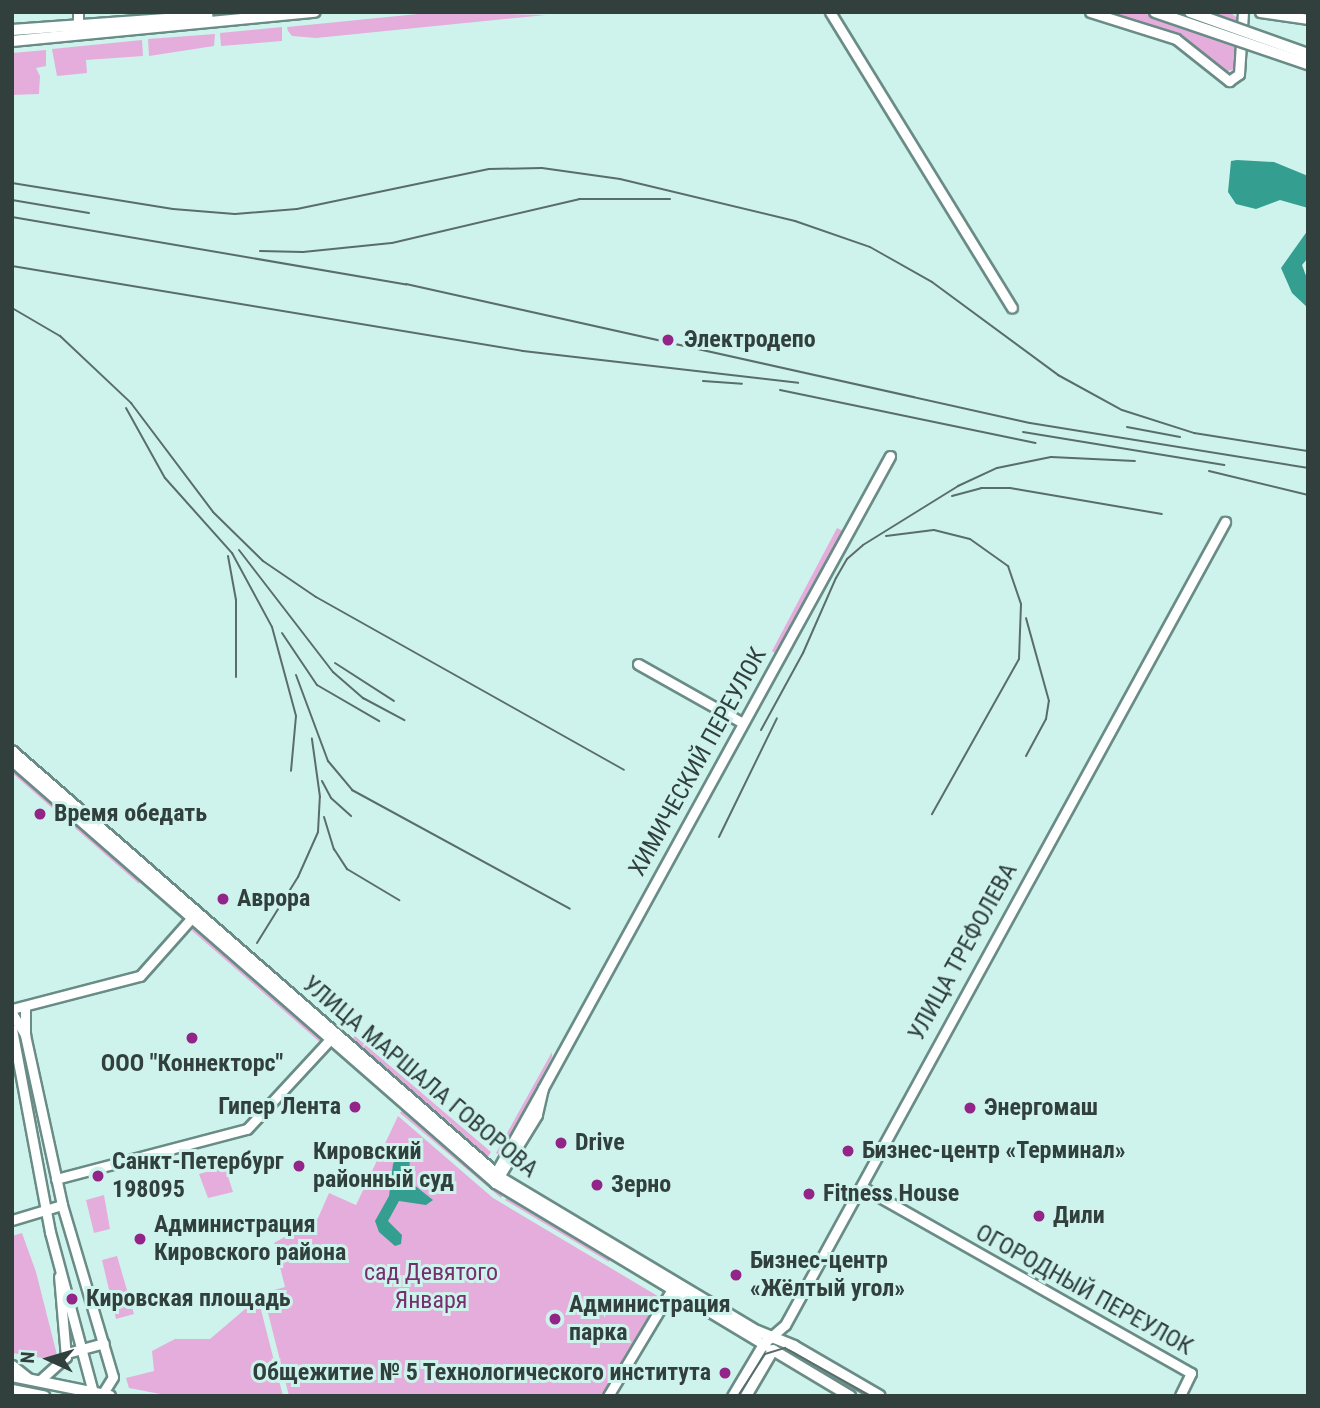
<!DOCTYPE html>
<meta charset="utf-8">
<style>
body{margin:0}
#map{position:relative;width:1320px;height:1408px;overflow:hidden;background:#cef3ec;font-family:"Roboto Condensed",sans-serif}
div>[style]{position:absolute}
.green>*{inset:0;background:#e5addb}
.water>*{inset:0;background:#349e90}
.roads{filter:drop-shadow(2px 0 #6a8c86) drop-shadow(-2px 0 #6a8c86) drop-shadow(0 2px #6a8c86) drop-shadow(0 -2px #6a8c86)}
.minor>*{height:9px;margin:-4.5px;padding:0 4.5px;transform-origin:4.5px;border-radius:4.5px;background:#fff}
.major>*{height:10px;margin:-5px;padding:0 5px;transform-origin:5px;border-radius:5px;background:#fff}
.tram>*{height:2px;margin:-1px;padding:0 1px;transform-origin:1px;border-radius:1px;background:#596d69}
.rail>*{height:2px;margin:-1px;padding:0 1px;transform-origin:1px;border-radius:1px;background:#596d69}
.bridges{filter:drop-shadow(2px 0 #6a8c86) drop-shadow(-2px 0 #6a8c86) drop-shadow(0 2px #6a8c86) drop-shadow(0 -2px #6a8c86)}
.major-bridge>*{height:10px;margin:-5px;padding:0 5px;transform-origin:5px;border-radius:5px;background:#fff}
.dots>*{width:19px;height:19px;translate:-50% -50%;box-sizing:border-box;border:4px solid #cef3ec;border-radius:50%}
span{translate:-50% -50%;white-space:nowrap;text-align:center;line-height:1.15;-webkit-text-stroke:6px #cef3ec;paint-order:stroke}
.poi-label{font-size:24px;color:#313f3d;font-weight:700}
.left{translate:0 -50%;text-align:left}
.right{translate:-100% -50%;text-align:right}
.street-label{font-size:24px;color:#313f3d}
.park-label{font-size:24px;color:#762e6d}
.frame{position:absolute;inset:0;border:14px solid #313f3d;pointer-events:none}
.north{position:absolute;left:14px;top:1324px;width:70px;height:70px;-webkit-text-stroke:5px #cef3ec;paint-order:stroke;rotate:274deg;font-size:19px;font-weight:700;line-height:28px;text-align:center;color:#313f3d}
.north::after{content:'';display:block;margin:auto;width:24px;height:32px;background:#313f3d;clip-path:polygon(50% 0,100% 100%,50% 72%,0 100%)}
</style>
<div id="map">
<div class="green">
<div style="clip-path:polygon(438px 12px,546px 15px,316px 38px,292px 36px,288px 31px,287px 27px)"></div>
<div style="clip-path:polygon(1110px 12px,1232px 14px,1239px 19px,1235px 69px,1225px 72px,1170px 31px)"></div>
<div style="clip-path:polygon(282px 27px,282px 41px,221px 46px,220px 33px)"></div>
<div style="clip-path:polygon(215px 34px,214px 46px,149px 56px,148px 39px)"></div>
<div style="clip-path:polygon(142px 40px,143px 56px,86px 60px,87px 73px,57px 76px,52px 49px)"></div>
<div style="clip-path:polygon(46px 50px,46px 66px,36px 68px,40px 76px,39px 94px,12px 95px,12px 53px)"></div>
<div style="clip-path:polygon(837px 528px,843px 531px,775px 653px,772px 651px)"></div>
<div style="clip-path:polygon(12px 765px,141px 878px,139px 884px,12px 773px)"></div>
<div style="clip-path:polygon(195px 926px,323px 1038px,322px 1044px,190px 929px)"></div>
<div style="clip-path:polygon(355px 1036px,491px 1152px,486px 1160px,453px 1133px,455px 1127px,430px 1106px,424px 1107px,350px 1042px)"></div>
<div style="clip-path:polygon(552px 1052px,552px 1057px,501px 1156px,496px 1153px)"></div>
<div style="clip-path:polygon(404px 1108px,504px 1193px,501px 1198px,400px 1113px)"></div>
<div style="clip-path:polygon(398px 1116px,493px 1198px,661px 1298px,602px 1396px,289px 1396px,263px 1293px,285px 1287px,274px 1243px,318px 1218px,329px 1193px,356px 1205px)"></div>
<div style="clip-path:polygon(225px 1167px,233px 1192px,208px 1198px,199px 1174px)"></div>
<div style="clip-path:polygon(104px 1195px,110px 1229px,94px 1233px,86px 1200px)"></div>
<div style="clip-path:polygon(508px 1196px,610px 1256px,609px 1262px,505px 1200px)"></div>
<div style="clip-path:polygon(22px 1233px,36px 1272px,57px 1355px,54px 1360px,12px 1353px,12px 1236px)"></div>
<div style="clip-path:polygon(117px 1256px,134px 1314px,116px 1319px,102px 1260px)"></div>
<div style="clip-path:polygon(258px 1298px,283px 1396px,171px 1396px,129px 1388px,126px 1378px,154px 1371px,152px 1351px,175px 1339px,210px 1339px)"></div>
</div>
<div class="water">
<div style="clip-path:polygon(1237px 160px,1274px 162px,1308px 176px,1308px 208px,1280px 200px,1256px 209px,1236px 204px,1228px 192px,1231px 161px)"></div>
<div style="clip-path:polygon(1308px 230px,1308px 258px,1302px 265px,1308px 281px,1308px 308px,1292px 293px,1281px 268px)"></div>
<div style="clip-path:polygon(410px 1152px,409px 1181px,433px 1200px,426px 1205px,399px 1201px,388px 1221px,402px 1235px,401px 1244px,395px 1246px,379px 1232px,375px 1221px,389px 1196px,393px 1164px,400px 1153px)"></div>
</div>
<div class="roads">
<div class="minor">
<div style="left:830px;top:12px;width:347px;rotate:58.4deg"></div>
<div style="left:1090px;top:12px;width:90px;rotate:17.4deg"></div>
<div style="left:1176px;top:39px;width:68px;rotate:38.4deg"></div>
<div style="left:1229px;top:81px;width:12px;rotate:-35deg"></div>
<div style="left:1239px;top:74px;width:62px;rotate:-86.3deg"></div>
<div style="left:1260px;top:12px;width:49px;rotate:8.3deg"></div>
<div style="left:78px;top:29px;width:17px;rotate:-90deg"></div>
<div style="left:638px;top:664px;width:118px;rotate:29.4deg"></div>
<div style="left:12px;top:761px;width:641px;rotate:41.14deg"></div>
<div style="left:495px;top:1183px;width:316px;rotate:31deg"></div>
<div style="left:12px;top:1009px;width:132px;rotate:-14.5deg"></div>
<div style="left:140px;top:976px;width:83px;rotate:-48.4deg"></div>
<div style="left:12px;top:1013px;width:26px;rotate:59deg"></div>
<div style="left:25px;top:1035px;width:174px;rotate:77.7deg"></div>
<div style="left:62px;top:1205px;width:179px;rotate:73.5deg"></div>
<div style="left:113px;top:1377px;width:22px;rotate:122deg"></div>
<div style="left:12px;top:1029px;width:207px;rotate:79.4deg"></div>
<div style="left:50px;top:1232px;width:170px;rotate:75deg"></div>
<div style="left:25px;top:1033px;width:27px;rotate:-90deg"></div>
<div style="left:543px;top:1088px;width:721px;rotate:-61.23deg"></div>
<div style="left:543px;top:1088px;width:28px;rotate:103deg"></div>
<div style="left:537px;top:1115px;width:80px;rotate:121.7deg"></div>
<div style="left:495px;top:1183px;width:9px;rotate:-90deg"></div>
<div style="left:495px;top:1174px;width:98px;rotate:-60.8deg"></div>
<div style="left:56px;top:1179px;width:197px;rotate:-14.7deg"></div>
<div style="left:247px;top:1129px;width:128px;rotate:-47.2deg"></div>
<div style="left:862px;top:1187px;width:378px;rotate:29.5deg"></div>
<div style="left:1191px;top:1373px;width:25px;rotate:116deg"></div>
<div style="left:12px;top:1220px;width:52px;rotate:-16.7deg"></div>
<div style="left:67px;top:1353px;width:38px;rotate:-15deg"></div>
<div style="left:12px;top:1365px;width:22px;rotate:39deg"></div>
<div style="left:39px;top:1381px;width:36px;rotate:-42deg"></div>
<div style="left:66px;top:1357px;width:81px;rotate:-94.9deg"></div>
<div style="left:608px;top:1396px;width:131px;rotate:-59.1deg"></div>
<div style="left:732px;top:1396px;width:61px;rotate:-59.2deg"></div>
<div style="left:763px;top:1344px;width:29px;rotate:-41deg"></div>
<div style="left:785px;top:1325px;width:916px;rotate:-61.28deg"></div>
</div>
<div class="major">
<div style="left:12px;top:30px;width:196px;rotate:-4.1deg"></div>
<div style="left:12px;top:41px;width:304px;rotate:-5.5deg"></div>
<div style="left:12px;top:751px;width:649px;rotate:41.13deg"></div>
<div style="left:501px;top:1178px;width:298px;rotate:30.9deg"></div>
<div style="left:757px;top:1331px;width:40px;rotate:22deg"></div>
<div style="left:794px;top:1346px;width:99px;rotate:30.2deg"></div>
<div style="left:12px;top:1376px;width:100px;rotate:11.5deg"></div>
<div style="left:12px;top:1390px;width:33px;rotate:11deg"></div>
<div style="left:746px;top:1396px;width:53px;rotate:-59.6deg"></div>
<div style="left:773px;top:1350px;width:90px;rotate:30.9deg"></div>
</div>
</div>
<div class="tram">
<div style="left:738px;top:1396px;width:50px;rotate:-57.3deg"></div>
<div style="left:765px;top:1354px;width:21px;rotate:-17deg"></div>
<div style="left:785px;top:1348px;width:98px;rotate:29.2deg"></div>
</div>
<div class="rail">
<div style="left:12px;top:183px;width:163px;rotate:9.2deg"></div>
<div style="left:173px;top:209px;width:62px;rotate:4.6deg"></div>
<div style="left:235px;top:214px;width:62px;rotate:-4.6deg"></div>
<div style="left:297px;top:209px;width:196px;rotate:-11.8deg"></div>
<div style="left:489px;top:169px;width:53px;rotate:-1.1deg"></div>
<div style="left:542px;top:168px;width:79px;rotate:8deg"></div>
<div style="left:620px;top:179px;width:180px;rotate:13.5deg"></div>
<div style="left:795px;top:221px;width:79px;rotate:19.1deg"></div>
<div style="left:870px;top:247px;width:71px;rotate:29.4deg"></div>
<div style="left:932px;top:282px;width:157px;rotate:36.4deg"></div>
<div style="left:1058px;top:375px;width:73px;rotate:28.7deg"></div>
<div style="left:1122px;top:410px;width:76px;rotate:17.7deg"></div>
<div style="left:1194px;top:433px;width:115px;rotate:9deg"></div>
<div style="left:12px;top:200px;width:78px;rotate:9.6deg"></div>
<div style="left:12px;top:217px;width:400px;rotate:9.7deg"></div>
<div style="left:406px;top:284px;width:639px;rotate:12.56deg"></div>
<div style="left:1030px;top:423px;width:282px;rotate:9.2deg"></div>
<div style="left:260px;top:251px;width:43px;rotate:1.3deg"></div>
<div style="left:303px;top:252px;width:89px;rotate:-5.8deg"></div>
<div style="left:392px;top:243px;width:192px;rotate:-13.2deg"></div>
<div style="left:579px;top:199px;width:91px"></div>
<div style="left:12px;top:266px;width:518px;rotate:9.44deg"></div>
<div style="left:523px;top:351px;width:277px;rotate:6.6deg"></div>
<div style="left:12px;top:308px;width:56px;rotate:30.3deg"></div>
<div style="left:60px;top:336px;width:98px;rotate:43.3deg"></div>
<div style="left:131px;top:403px;width:136px;rotate:53deg"></div>
<div style="left:213px;top:512px;width:70px;rotate:44.4deg"></div>
<div style="left:263px;top:561px;width:64px;rotate:34.2deg"></div>
<div style="left:316px;top:597px;width:353px;rotate:29.3deg"></div>
<div style="left:703px;top:381px;width:39px;rotate:4deg"></div>
<div style="left:780px;top:390px;width:261px;rotate:11.7deg"></div>
<div style="left:126px;top:408px;width:80px;rotate:60.9deg"></div>
<div style="left:165px;top:478px;width:101px;rotate:48.2deg"></div>
<div style="left:232px;top:553px;width:84px;rotate:61.6deg"></div>
<div style="left:272px;top:627px;width:92px;rotate:74.9deg"></div>
<div style="left:296px;top:716px;width:55px;rotate:95.2deg"></div>
<div style="left:1127px;top:427px;width:54px;rotate:10.7deg"></div>
<div style="left:1023px;top:432px;width:204px;rotate:9.3deg"></div>
<div style="left:1209px;top:471px;width:102px;rotate:13.6deg"></div>
<div style="left:952px;top:496px;width:30px;rotate:-15deg"></div>
<div style="left:981px;top:488px;width:29px"></div>
<div style="left:1010px;top:488px;width:154px;rotate:9.7deg"></div>
<div style="left:886px;top:536px;width:48px;rotate:-7.1deg"></div>
<div style="left:934px;top:530px;width:37px;rotate:14deg"></div>
<div style="left:970px;top:539px;width:47px;rotate:35.4deg"></div>
<div style="left:1008px;top:566px;width:40px;rotate:71.1deg"></div>
<div style="left:1021px;top:604px;width:55px;rotate:92.1deg"></div>
<div style="left:1019px;top:659px;width:178px;rotate:119.3deg"></div>
<div style="left:239px;top:550px;width:154px;rotate:52.4deg"></div>
<div style="left:333px;top:672px;width:40px;rotate:41deg"></div>
<div style="left:363px;top:698px;width:47px;rotate:28.2deg"></div>
<div style="left:228px;top:556px;width:45px;rotate:79.7deg"></div>
<div style="left:236px;top:600px;width:77px;rotate:90deg"></div>
<div style="left:282px;top:633px;width:63px;rotate:56.1deg"></div>
<div style="left:317px;top:685px;width:72px;rotate:30.1deg"></div>
<div style="left:335px;top:663px;width:70px;rotate:32.8deg"></div>
<div style="left:296px;top:675px;width:92px;rotate:69.6deg"></div>
<div style="left:328px;top:761px;width:38px;rotate:50deg"></div>
<div style="left:352px;top:790px;width:248px;rotate:28.6deg"></div>
<div style="left:761px;top:730px;width:88px;rotate:-61.4deg"></div>
<div style="left:803px;top:653px;width:82px;rotate:-66.3deg"></div>
<div style="left:836px;top:578px;width:22px;rotate:-60deg"></div>
<div style="left:847px;top:559px;width:21px;rotate:-41deg"></div>
<div style="left:863px;top:545px;width:112px;rotate:-31.8deg"></div>
<div style="left:958px;top:486px;width:43px;rotate:-24.8deg"></div>
<div style="left:997px;top:468px;width:55px;rotate:-11.5deg"></div>
<div style="left:1051px;top:457px;width:84px;rotate:2.7deg"></div>
<div style="left:1026px;top:756px;width:42px;rotate:-61.6deg"></div>
<div style="left:1046px;top:719px;width:18px;rotate:-81deg"></div>
<div style="left:1049px;top:701px;width:86px;rotate:-105.5deg"></div>
<div style="left:322px;top:781px;width:19px;rotate:62deg"></div>
<div style="left:331px;top:798px;width:27px;rotate:42deg"></div>
<div style="left:324px;top:817px;width:34px;rotate:73deg"></div>
<div style="left:334px;top:849px;width:24px;rotate:57deg"></div>
<div style="left:347px;top:869px;width:61px;rotate:30.8deg"></div>
<div style="left:719px;top:837px;width:132px;rotate:-64deg"></div>
<div style="left:257px;top:943px;width:78px;rotate:-58.2deg"></div>
<div style="left:298px;top:877px;width:49px;rotate:-66deg"></div>
<div style="left:318px;top:832px;width:35px;rotate:-87deg"></div>
<div style="left:320px;top:797px;width:59px;rotate:-97.9deg"></div>
</div>
<div class="bridges">
<div class="major-bridge">
<div style="left:1155px;top:12px;width:162px;rotate:18.8deg"></div>
<div style="left:1190px;top:12px;width:125px;rotate:19.6deg"></div>
</div>
</div>
<div class="dots">
<div style="left:668px;top:340px;background:#922587"></div>
<div style="left:40px;top:814px;background:#922587"></div>
<div style="left:223px;top:899px;background:#922587"></div>
<div style="left:192px;top:1038px;background:#922587"></div>
<div style="left:355px;top:1107px;background:#922587"></div>
<div style="left:970px;top:1108px;background:#922587"></div>
<div style="left:561px;top:1143px;background:#922587"></div>
<div style="left:848px;top:1151px;background:#922587"></div>
<div style="left:299px;top:1166px;background:#922587"></div>
<div style="left:98px;top:1176px;background:#922587"></div>
<div style="left:597px;top:1185px;background:#922587"></div>
<div style="left:809px;top:1194px;background:#922587"></div>
<div style="left:1039px;top:1216px;background:#922587"></div>
<div style="left:140px;top:1239px;background:#922587"></div>
<div style="left:736px;top:1275px;background:#922587"></div>
<div style="left:72px;top:1299px;background:#922587"></div>
<div style="left:555px;top:1319px;background:#922587"></div>
<div style="left:725px;top:1373px;background:#922587"></div>
</div>
<div class="poi-label">
<span class="left" style="left:684px;top:340px">Электродепо</span>
<span class="left" style="left:54px;top:814px">Время обедать</span>
<span class="left" style="left:237px;top:899px">Аврора</span>
<span style="left:192px;top:1064px">ООО "Коннекторс"</span>
<span class="right" style="left:341px;top:1107px">Гипер Лента</span>
<span class="left" style="left:984px;top:1108px">Энергомаш</span>
<span class="left" style="left:575px;top:1143px">Drive</span>
<span class="left" style="left:862px;top:1151px">Бизнес-центр «Терминал»</span>
<span class="left" style="left:313px;top:1166px">Кировский<br>районный суд</span>
<span class="left" style="left:112px;top:1176px">Санкт-Петербург<br>198095</span>
<span class="left" style="left:611px;top:1185px">Зерно</span>
<span class="left" style="left:823px;top:1194px">Fitness House</span>
<span class="left" style="left:1053px;top:1216px">Дили</span>
<span class="left" style="left:154px;top:1239px">Администрация<br>Кировского района</span>
<span class="left" style="left:750px;top:1275px">Бизнес-центр<br>«Жёлтый угол»</span>
<span class="left" style="left:86px;top:1299px">Кировская площадь</span>
<span class="left" style="left:569px;top:1319px">Администрация<br>парка</span>
<span class="right" style="left:711px;top:1373px">Общежитие № 5 Технологического института</span>
</div>
<div class="street-label">
<span style="left:698px;top:762px;rotate:-61deg">ХИМИЧЕСКИЙ ПЕРЕУЛОК</span>
<span style="left:963px;top:952px;rotate:-61deg">УЛИЦА ТРЕФОЛЕВА</span>
<span style="left:420px;top:1077px;rotate:40deg">УЛИЦА МАРШАЛА ГОВОРОВА</span>
<span style="left:1084px;top:1290px;rotate:29deg">ОГОРОДНЫЙ ПЕРЕУЛОК</span>
</div>
<div class="park-label">
<span style="left:431px;top:1287px">сад Девятого<br>Января</span>
</div>
<div class="frame"></div>
<div class="north">N</div>
</div>
